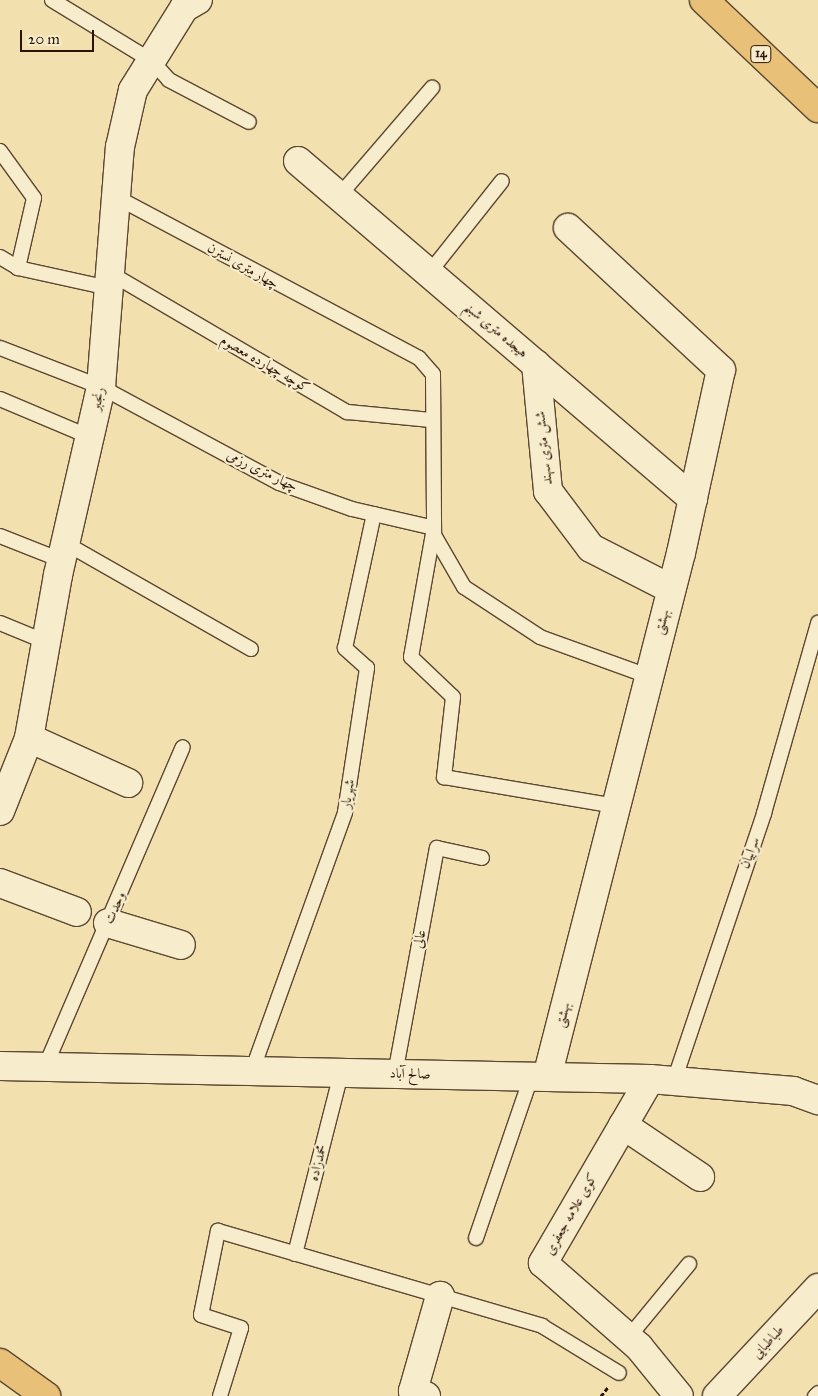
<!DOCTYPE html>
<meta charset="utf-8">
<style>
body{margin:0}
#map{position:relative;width:818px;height:1396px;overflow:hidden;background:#f2e1af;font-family:"IM FELL Great Primer",Amiri,serif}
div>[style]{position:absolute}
.path>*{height:3px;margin-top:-1.5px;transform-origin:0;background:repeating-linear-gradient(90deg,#2a1409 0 4px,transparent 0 6.5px)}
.roads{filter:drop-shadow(1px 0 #5c4732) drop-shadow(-1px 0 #5c4732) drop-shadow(0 1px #5c4732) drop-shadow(0 -1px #5c4732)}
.lane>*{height:14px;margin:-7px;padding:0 7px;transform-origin:7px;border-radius:7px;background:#f7eccb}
.street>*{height:28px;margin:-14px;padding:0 14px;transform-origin:14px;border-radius:14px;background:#f7eccb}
.secondary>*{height:28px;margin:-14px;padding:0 14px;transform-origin:14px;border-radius:14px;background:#f7eccb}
.primary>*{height:28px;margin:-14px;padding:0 14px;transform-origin:14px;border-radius:14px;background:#e9c078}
.highway>*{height:28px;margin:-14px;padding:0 14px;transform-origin:14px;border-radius:14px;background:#e9c078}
span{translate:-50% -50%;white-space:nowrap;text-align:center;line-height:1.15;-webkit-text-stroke:4.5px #f7eccb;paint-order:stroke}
.shield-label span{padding:1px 4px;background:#f7eccb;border:1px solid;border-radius:4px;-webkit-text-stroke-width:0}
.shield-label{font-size:12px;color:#2a1409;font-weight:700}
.street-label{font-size:14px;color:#2a1409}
.scale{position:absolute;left:20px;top:30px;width:74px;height:22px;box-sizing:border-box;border:2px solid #2a1409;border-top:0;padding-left:6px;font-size:15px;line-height:18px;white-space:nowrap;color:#2a1409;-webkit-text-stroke:4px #f7eccb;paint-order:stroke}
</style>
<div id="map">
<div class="path">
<div style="left:601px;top:1396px;width:11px;rotate:-52deg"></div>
</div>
<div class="roads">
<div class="lane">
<div style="left:52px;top:0;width:117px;rotate:31.4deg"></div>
<div style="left:152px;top:61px;width:25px;rotate:48deg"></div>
<div style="left:169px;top:80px;width:90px;rotate:27.7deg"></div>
<div style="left:0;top:151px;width:58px;rotate:54.1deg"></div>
<div style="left:34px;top:198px;width:72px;rotate:102.9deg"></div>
<div style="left:339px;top:196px;width:143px;rotate:-49.3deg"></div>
<div style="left:116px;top:197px;width:343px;rotate:28deg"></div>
<div style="left:419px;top:358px;width:21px;rotate:49deg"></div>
<div style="left:433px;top:374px;width:161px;rotate:89.6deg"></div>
<div style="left:434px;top:535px;width:60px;rotate:60deg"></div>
<div style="left:464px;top:587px;width:91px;rotate:33.3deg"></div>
<div style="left:540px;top:637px;width:115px;rotate:19.9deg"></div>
<div style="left:0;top:257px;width:21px;rotate:31deg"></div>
<div style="left:18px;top:268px;width:93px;rotate:12.4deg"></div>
<div style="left:110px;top:273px;width:275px;rotate:30.4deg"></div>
<div style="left:347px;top:412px;width:85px;rotate:5.4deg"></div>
<div style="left:429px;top:273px;width:117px;rotate:-51.6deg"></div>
<div style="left:0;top:348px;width:108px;rotate:21.1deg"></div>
<div style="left:101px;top:387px;width:202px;rotate:28.3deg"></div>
<div style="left:279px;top:483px;width:77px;rotate:19.6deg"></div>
<div style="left:352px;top:509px;width:84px;rotate:13deg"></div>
<div style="left:434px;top:528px;width:131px;rotate:100.1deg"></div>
<div style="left:411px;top:657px;width:58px;rotate:43.6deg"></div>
<div style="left:453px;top:697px;width:81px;rotate:96.4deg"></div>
<div style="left:444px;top:777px;width:173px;rotate:9.6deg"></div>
<div style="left:0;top:399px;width:98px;rotate:22.9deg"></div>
<div style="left:0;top:536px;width:66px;rotate:21.5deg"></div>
<div style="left:65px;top:543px;width:214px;rotate:29.7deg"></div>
<div style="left:0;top:623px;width:50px;rotate:22.4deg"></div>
<div style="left:45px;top:1067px;width:348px;rotate:-66.7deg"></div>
<div style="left:252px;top:1071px;width:275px;rotate:-70.2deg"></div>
<div style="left:345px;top:812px;width:146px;rotate:-81.3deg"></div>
<div style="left:367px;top:668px;width:30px;rotate:-138deg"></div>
<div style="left:345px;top:648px;width:137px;rotate:-77.8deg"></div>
<div style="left:395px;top:1074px;width:230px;rotate:-79.5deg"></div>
<div style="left:437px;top:848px;width:46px;rotate:12.5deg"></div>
<div style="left:674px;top:1081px;width:283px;rotate:-71.4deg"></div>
<div style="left:764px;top:813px;width:198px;rotate:-74.1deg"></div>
<div style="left:476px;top:1238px;width:170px;rotate:-71.1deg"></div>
<div style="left:295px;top:1254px;width:187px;rotate:-75.7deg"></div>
<div style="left:628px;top:1338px;width:96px;rotate:-50.5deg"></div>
<div style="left:220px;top:1396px;width:71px;rotate:-72.8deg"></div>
<div style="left:241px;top:1328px;width:42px;rotate:-162deg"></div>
<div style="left:201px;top:1315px;width:86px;rotate:-78.6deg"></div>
<div style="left:218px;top:1231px;width:338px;rotate:16.3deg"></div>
<div style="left:542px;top:1326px;width:90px;rotate:31.4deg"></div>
<div style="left:815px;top:1396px;width:4px;rotate:-45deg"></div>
</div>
<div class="street">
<div style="left:298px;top:161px;width:520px;rotate:40.55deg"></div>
<div style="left:536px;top:364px;width:128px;rotate:84.6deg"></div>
<div style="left:548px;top:491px;width:71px;rotate:53deg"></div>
<div style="left:591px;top:548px;width:90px;rotate:27.1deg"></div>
<div style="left:29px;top:738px;width:109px;rotate:24.4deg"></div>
<div style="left:0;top:811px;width:79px;rotate:-68.3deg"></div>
<div style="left:29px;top:738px;width:166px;rotate:-79.9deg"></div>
<div style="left:58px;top:575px;width:193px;rotate:-77.1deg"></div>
<div style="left:101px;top:387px;width:241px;rotate:-85.5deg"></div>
<div style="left:120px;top:147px;width:58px;rotate:-77.2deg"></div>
<div style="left:133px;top:90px;width:97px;rotate:-58.1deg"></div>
<div style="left:184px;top:8px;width:16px;rotate:-30deg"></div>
<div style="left:0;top:883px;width:82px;rotate:20.6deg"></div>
<div style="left:108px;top:923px;width:76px;rotate:16.8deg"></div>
<div style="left:547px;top:1077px;width:541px;rotate:-75.66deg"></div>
<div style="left:681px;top:553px;width:187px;rotate:-77.7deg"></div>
<div style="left:721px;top:370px;width:209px;rotate:-137.1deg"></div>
<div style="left:650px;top:1079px;width:213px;rotate:120.2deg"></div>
<div style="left:543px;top:1263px;width:128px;rotate:41.2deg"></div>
<div style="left:639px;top:1347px;width:63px;rotate:50.8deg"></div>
<div style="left:623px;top:1125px;width:93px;rotate:34deg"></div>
<div style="left:426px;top:1396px;width:14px;rotate:-159deg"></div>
<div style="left:413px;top:1391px;width:99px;rotate:-74.1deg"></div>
<div style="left:717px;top:1396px;width:148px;rotate:-46.9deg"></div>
</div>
<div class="secondary">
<div style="left:0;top:1066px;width:650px;rotate:1.15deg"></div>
<div style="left:650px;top:1079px;width:144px;rotate:4.8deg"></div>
<div style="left:793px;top:1091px;width:27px;rotate:20deg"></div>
</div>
<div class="primary">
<div style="left:0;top:1363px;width:57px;rotate:35.7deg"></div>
</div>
<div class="highway">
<div style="left:704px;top:0;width:157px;rotate:43.5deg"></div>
</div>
</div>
<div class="shield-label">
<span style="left:761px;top:54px">14</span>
</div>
<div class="street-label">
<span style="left:243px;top:266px;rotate:29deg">چهار متری نسترن</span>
<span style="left:496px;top:330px;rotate:40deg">هیجده متری شبنم</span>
<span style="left:265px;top:364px;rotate:30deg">کوچه چهارده معصوم</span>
<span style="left:98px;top:399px;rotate:-78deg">رنجبر</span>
<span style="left:544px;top:448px;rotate:-96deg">شش متری سهند</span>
<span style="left:262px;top:471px;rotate:26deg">چهار متری رزمی</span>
<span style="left:662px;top:622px;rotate:-75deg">بهشتی</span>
<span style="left:348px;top:794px;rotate:-81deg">شهریار</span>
<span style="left:750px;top:853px;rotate:-70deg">سرابیان</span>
<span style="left:115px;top:908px;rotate:-67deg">وحدت</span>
<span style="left:420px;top:939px;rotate:-79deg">عالی</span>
<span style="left:563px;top:1015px;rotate:-76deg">بهشتی</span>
<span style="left:410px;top:1074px;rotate:1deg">صالح آباد</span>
<span style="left:318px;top:1163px;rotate:-76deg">محمدزاده</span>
<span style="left:571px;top:1214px;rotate:-60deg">کوی علامه جعفری</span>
<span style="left:768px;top:1342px;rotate:-47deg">طباطبایی</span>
</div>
<div class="scale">20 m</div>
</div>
